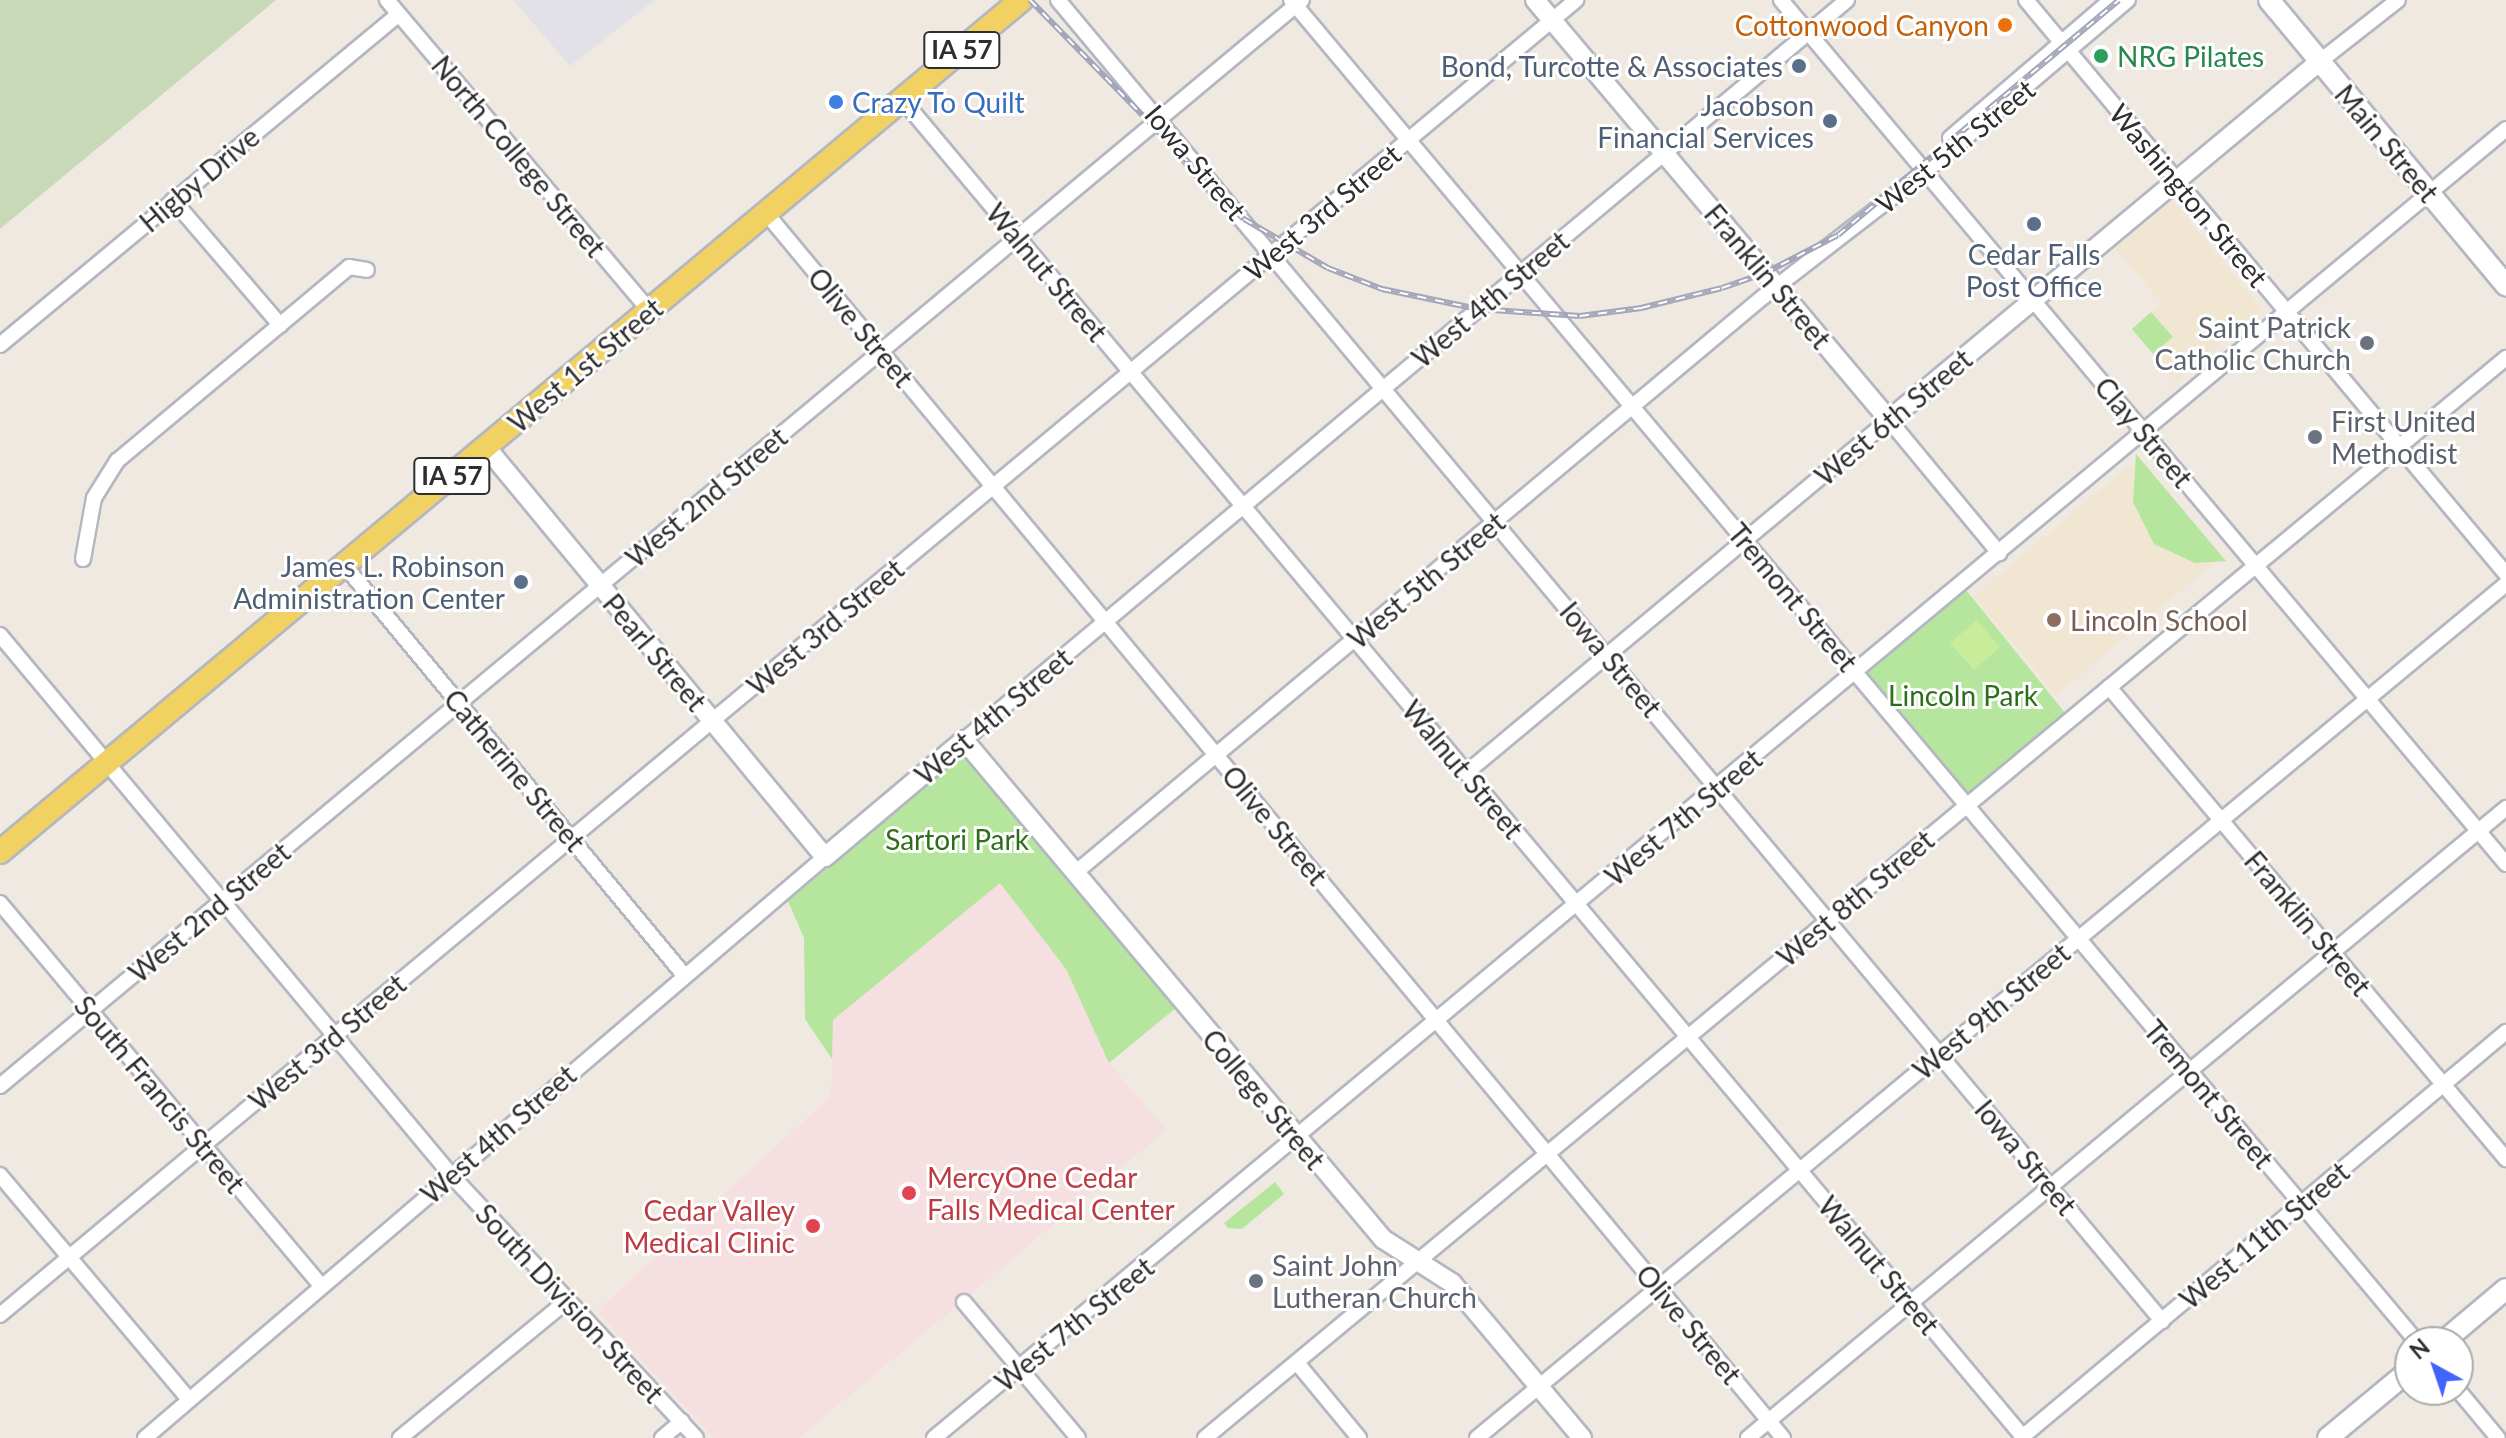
<!DOCTYPE html>
<style>
body{margin:0}
#map{position:relative;width:2506px;height:1438px;overflow:hidden;background:#efe9e1;font-family:Lato,sans-serif}
div>[style]{position:absolute}
.industrial>*{inset:0;background:#e3e1e8}
.education>*{inset:0;background:#f0e6d1}
.medical>*{inset:0;background:#f5dfe0}
.green>*{inset:0;background:#b6e59e}
.cemetery>*{inset:0;background:#c8d9b8}
.pitch>*{inset:0;background:#c9ec9a}
.roads{filter:drop-shadow(2px 0 #b4b7c1) drop-shadow(-2px 0 #b4b7c1) drop-shadow(0 2px #b4b7c1) drop-shadow(0 -2px #b4b7c1)}
.minor>*{height:14px;margin:-7px;padding:0 7px;transform-origin:7px;border-radius:7px;background:#fff}
.tertiary>*{height:18px;margin:-9px;padding:0 9px;transform-origin:9px;border-radius:9px;background:#fff}
.secondary>*{height:20px;margin:-10px;padding:0 10px;transform-origin:10px;border-radius:10px;background:#fff}
.primary>*{height:22px;margin:-11px;padding:0 11px;transform-origin:11px;border-radius:11px;background:#f2d163}
.rail>*{height:6px;margin-top:-3px;transform-origin:0;background:repeating-linear-gradient(90deg,#fff 0 9px,#a3a6b8 0 18px);box-sizing:border-box;border-block:2px solid #a3a6b8}
.dots>*{width:22px;height:22px;translate:-50% -50%;box-sizing:border-box;border:4px solid #fff;border-radius:50%}
span{translate:-50% -50%;white-space:nowrap;text-align:center;line-height:1.15;-webkit-text-stroke:6px #fff;paint-order:stroke}
.shield-label span{padding:2px 6px;background:#fff;border:2px solid;border-radius:6px;-webkit-text-stroke-width:0}
.shield-label{font-size:26px;color:#2e2e2e;font-weight:700}
.food-label{font-size:28px;color:#c56008}
.right{translate:-100% -50%;text-align:right}
.leisure-label{font-size:28px;color:#27864d}
.left{translate:0 -50%;text-align:left}
.service-label{font-size:28px;color:#4e5e75}
.shop-label{font-size:28px;color:#366cbe}
.street-label{font-size:28px;color:#2e2e2e}
.worship-label{font-size:28px;color:#5b616d}
.education-label{font-size:28px;color:#785e54}
.park-label{font-size:28px;color:#2c6e1b}
.health-label{font-size:28px;color:#be3a42}
.north{position:absolute;left:2394px;top:1326px;width:80px;height:80px;box-sizing:border-box;background:#fff;border:2px solid #ababab;border-radius:50%;rotate:320deg;font-size:22px;font-weight:700;line-height:32px;text-align:center;color:#2e2e2e}
.north::after{content:'';display:block;margin:auto;width:28px;height:36px;background:#4264fb;clip-path:polygon(50% 0,100% 100%,50% 72%,0 100%)}
</style>
<div id="map">
<div class="industrial">
<div style="clip-path:polygon(513px 0,655px 0,570px 66px)"></div>
</div>
<div class="education">
<div style="clip-path:polygon(2172px 200px,2262px 310px,2176px 381px,2132px 329px,2162px 303px,2115px 248px)"></div>
<div style="clip-path:polygon(2134px 462px,2217px 560px,2056px 695px,1974px 596px)"></div>
</div>
<div class="medical">
<div style="clip-path:polygon(1000px 883px,1066px 969px,1109px 1063px,1166px 1130px,799px 1438px,714px 1438px,597px 1311px,831px 1096px,833px 1020px)"></div>
</div>
<div class="green">
<div style="clip-path:polygon(2151px 312px,2173px 337px,2153px 354px,2132px 329px)"></div>
<div style="clip-path:polygon(2136px 454px,2226px 561px,2195px 563px,2154px 544px,2133px 502px)"></div>
<div style="clip-path:polygon(1962px 585px,2070px 719px,1967px 805px,1856px 673px)"></div>
<div style="clip-path:polygon(965px 753px,1177px 1007px,1109px 1063px,1066px 969px,1000px 883px,833px 1020px,832px 1059px,805px 1019px,804px 938px,788px 901px)"></div>
<div style="clip-path:polygon(1275px 1182px,1284px 1194px,1242px 1229px,1228px 1228px,1224px 1223px)"></div>
</div>
<div class="cemetery">
<div style="clip-path:polygon(0 0,276px 0,0 229px)"></div>
</div>
<div class="pitch">
<div style="clip-path:polygon(1977px 620px,2000px 647px,1974px 670px,1950px 643px)"></div>
</div>
<div class="roads">
<div class="minor">
<div style="left:387px;top:0;width:407px;rotate:49.8deg"></div>
<div style="left:1058px;top:0;width:1722px;rotate:50.11deg"></div>
<div style="left:1291px;top:0;width:1752px;rotate:50deg"></div>
<div style="left:1781px;top:0;width:1128px;rotate:50deg"></div>
<div style="left:2026px;top:0;width:748px;rotate:50.1deg"></div>
<div style="left:2319px;top:62px;width:100px;rotate:-38.1deg"></div>
<div style="left:902px;top:99px;width:1747px;rotate:50.04deg"></div>
<div style="left:1950px;top:138px;width:212px;rotate:-40.6deg"></div>
<div style="left:173px;top:200px;width:165px;rotate:49.4deg"></div>
<div style="left:766px;top:213px;width:1592px;rotate:50.3deg"></div>
<div style="left:0;top:345px;width:518px;rotate:-39.68deg"></div>
<div style="left:83px;top:559px;width:62px;rotate:-79.8deg"></div>
<div style="left:94px;top:498px;width:44px;rotate:-58.1deg"></div>
<div style="left:117px;top:461px;width:302px;rotate:-39.9deg"></div>
<div style="left:349px;top:267px;width:18px;rotate:9deg"></div>
<div style="left:345px;top:566px;width:531px;rotate:50.35deg"></div>
<div style="left:0;top:635px;width:704px;rotate:50.13deg"></div>
<div style="left:451px;top:1175px;width:359px;rotate:47deg"></div>
<div style="left:2109px;top:687px;width:617px;rotate:49.93deg"></div>
<div style="left:964px;top:740px;width:1152px;rotate:-39.96deg"></div>
<div style="left:1466px;top:773px;width:551px;rotate:-39.85deg"></div>
<div style="left:1889px;top:420px;width:173px;rotate:50.4deg"></div>
<div style="left:1075px;top:873px;width:897px;rotate:-39.94deg"></div>
<div style="left:1763px;top:297px;width:205px;rotate:-37.7deg"></div>
<div style="left:1925px;top:172px;width:266px;rotate:-40.3deg"></div>
<div style="left:0;top:903px;width:498px;rotate:50deg"></div>
<div style="left:0;top:1086px;width:1695px;rotate:-39.83deg"></div>
<div style="left:0;top:1175px;width:292px;rotate:49.9deg"></div>
<div style="left:964px;top:1302px;width:177px;rotate:50deg"></div>
<div style="left:0;top:1315px;width:2053px;rotate:-39.84deg"></div>
<div style="left:1298px;top:1364px;width:96px;rotate:50.5deg"></div>
<div style="left:2458px;top:1390px;width:62px;rotate:50.2deg"></div>
<div style="left:145px;top:1438px;width:894px;rotate:-40.51deg"></div>
<div style="left:400px;top:1438px;width:217px;rotate:-39.4deg"></div>
<div style="left:662px;top:1438px;width:26px;rotate:-40deg"></div>
<div style="left:934px;top:1438px;width:2046px;rotate:-39.78deg"></div>
<div style="left:1205px;top:1438px;width:1691px;rotate:-39.7deg"></div>
<div style="left:1477px;top:1438px;width:1337px;rotate:-39.69deg"></div>
<div style="left:1748px;top:1438px;width:986px;rotate:-39.73deg"></div>
<div style="left:2021px;top:1438px;width:633px;rotate:-39.93deg"></div>
</div>
<div class="tertiary">
<div style="left:1535px;top:0;width:549px;rotate:49.87deg"></div>
<div style="left:1889px;top:420px;width:560px;rotate:-39.78deg"></div>
<div style="left:486px;top:447px;width:532px;rotate:50.42deg"></div>
<div style="left:825px;top:857px;width:182px;rotate:-40.1deg"></div>
<div style="left:964px;top:740px;width:652px;rotate:49.98deg"></div>
<div style="left:1383px;top:1239px;width:82px;rotate:32.5deg"></div>
<div style="left:1452px;top:1283px;width:202px;rotate:50deg"></div>
</div>
<div class="secondary">
<div style="left:2269px;top:0;width:371px;rotate:50.3deg"></div>
<div style="left:2443px;top:1342px;width:82px;rotate:-40.1deg"></div>
<div style="left:2328px;top:1438px;width:107px;rotate:-39.7deg"></div>
</div>
<div class="primary">
<div style="left:0;top:852px;width:1330px;rotate:-39.84deg"></div>
</div>
</div>
<div class="rail">
<div style="left:1030px;top:0;width:306px;rotate:45.7deg"></div>
<div style="left:1244px;top:219px;width:97px;rotate:30.3deg"></div>
<div style="left:1328px;top:268px;width:58px;rotate:21.3deg"></div>
<div style="left:1382px;top:289px;width:98px;rotate:11.8deg"></div>
<div style="left:1478px;top:309px;width:102px;rotate:3.9deg"></div>
<div style="left:1580px;top:316px;width:62px;rotate:-7.5deg"></div>
<div style="left:1641px;top:308px;width:83px;rotate:-13.9deg"></div>
<div style="left:1722px;top:288px;width:46px;rotate:-19.2deg"></div>
<div style="left:1765px;top:273px;width:82px;rotate:-27.5deg"></div>
<div style="left:1838px;top:235px;width:366px;rotate:-39.9deg"></div>
</div>
<div class="dots">
<div style="left:2005px;top:25px;background:#e8710a"></div>
<div style="left:2101px;top:56px;background:#2e9e5b"></div>
<div style="left:1799px;top:66px;background:#5c6f8a"></div>
<div style="left:836px;top:102px;background:#3f7fe0"></div>
<div style="left:1830px;top:121px;background:#5c6f8a"></div>
<div style="left:2034px;top:224px;background:#5c6f8a"></div>
<div style="left:2367px;top:343px;background:#6b7280"></div>
<div style="left:2315px;top:437px;background:#6b7280"></div>
<div style="left:521px;top:582px;background:#5c6f8a"></div>
<div style="left:2054px;top:620px;background:#8d6e63"></div>
<div style="left:909px;top:1193px;background:#e0444e"></div>
<div style="left:813px;top:1226px;background:#e0444e"></div>
<div style="left:1256px;top:1281px;background:#6b7280"></div>
</div>
<div class="shield-label">
<span style="left:962px;top:50px">IA 57</span>
<span style="left:452px;top:476px">IA 57</span>
</div>
<div class="food-label">
<span class="right" style="left:1989px;top:25px">Cottonwood Canyon</span>
</div>
<div class="leisure-label">
<span class="left" style="left:2117px;top:56px">NRG Pilates</span>
</div>
<div class="service-label">
<span class="right" style="left:1783px;top:66px">Bond, Turcotte &amp; Associates</span>
<span class="right" style="left:1814px;top:121px">Jacobson<br>Financial Services</span>
<span style="left:2034px;top:270px">Cedar Falls<br>Post Office</span>
<span class="right" style="left:505px;top:582px">James L. Robinson<br>Administration Center</span>
</div>
<div class="shop-label">
<span class="left" style="left:852px;top:102px">Crazy To Quilt</span>
</div>
<div class="street-label">
<span style="left:2387px;top:143px;rotate:50deg">Main Street</span>
<span style="left:1955px;top:146px;rotate:-39deg">West 5th Street</span>
<span style="left:519px;top:156px;rotate:50deg">North College Street</span>
<span style="left:1196px;top:162px;rotate:50deg">Iowa Street</span>
<span style="left:199px;top:179px;rotate:-40deg">Higby Drive</span>
<span style="left:2189px;top:195px;rotate:50deg">Washington Street</span>
<span style="left:1322px;top:212px;rotate:-40deg">West 3rd Street</span>
<span style="left:1047px;top:272px;rotate:50deg">Walnut Street</span>
<span style="left:1768px;top:276px;rotate:50deg">Franklin Street</span>
<span style="left:1490px;top:299px;rotate:-40deg">West 4th Street</span>
<span style="left:861px;top:327px;rotate:50deg">Olive Street</span>
<span style="left:585px;top:365px;rotate:-40deg">West 1st Street</span>
<span style="left:1893px;top:417px;rotate:-40deg">West 6th Street</span>
<span style="left:2144px;top:432px;rotate:50deg">Clay Street</span>
<span style="left:706px;top:497px;rotate:-40deg">West 2nd Street</span>
<span style="left:1426px;top:580px;rotate:-40deg">West 5th Street</span>
<span style="left:1793px;top:597px;rotate:50deg">Tremont Street</span>
<span style="left:825px;top:627px;rotate:-40deg">West 3rd Street</span>
<span style="left:655px;top:652px;rotate:50deg">Pearl Street</span>
<span style="left:1611px;top:659px;rotate:50deg">Iowa Street</span>
<span style="left:993px;top:716px;rotate:-40deg">West 4th Street</span>
<span style="left:1463px;top:769px;rotate:50deg">Walnut Street</span>
<span style="left:515px;top:770px;rotate:50deg">Catherine Street</span>
<span style="left:1683px;top:817px;rotate:-40deg">West 7th Street</span>
<span style="left:1275px;top:825px;rotate:50deg">Olive Street</span>
<span style="left:1855px;top:898px;rotate:-40deg">West 8th Street</span>
<span style="left:209px;top:912px;rotate:-40deg">West 2nd Street</span>
<span style="left:2308px;top:923px;rotate:50deg">Franklin Street</span>
<span style="left:1991px;top:1011px;rotate:-40deg">West 9th Street</span>
<span style="left:327px;top:1042px;rotate:-40deg">West 3rd Street</span>
<span style="left:160px;top:1094px;rotate:50deg">South Francis Street</span>
<span style="left:2209px;top:1094px;rotate:50deg">Tremont Street</span>
<span style="left:1264px;top:1099px;rotate:50deg">College Street</span>
<span style="left:498px;top:1134px;rotate:-41deg">West 4th Street</span>
<span style="left:2026px;top:1157px;rotate:50deg">Iowa Street</span>
<span style="left:2264px;top:1235px;rotate:-40deg">West 11th Street</span>
<span style="left:1879px;top:1265px;rotate:50deg">Walnut Street</span>
<span style="left:570px;top:1303px;rotate:47deg">South Division Street</span>
<span style="left:1074px;top:1324px;rotate:-39deg">West 7th Street</span>
<span style="left:1689px;top:1324px;rotate:50deg">Olive Street</span>
</div>
<div class="worship-label">
<span class="right" style="left:2351px;top:343px">Saint Patrick<br>Catholic Church</span>
<span class="left" style="left:2331px;top:437px">First United<br>Methodist</span>
<span class="left" style="left:1272px;top:1281px">Saint John<br>Lutheran Church</span>
</div>
<div class="education-label">
<span class="left" style="left:2070px;top:620px">Lincoln School</span>
</div>
<div class="park-label">
<span style="left:1963px;top:695px">Lincoln Park</span>
<span style="left:957px;top:839px">Sartori Park</span>
</div>
<div class="health-label">
<span class="left" style="left:927px;top:1193px">MercyOne Cedar<br>Falls Medical Center</span>
<span class="right" style="left:795px;top:1226px">Cedar Valley<br>Medical Clinic</span>
</div>
<div class="north">N</div>
</div>
